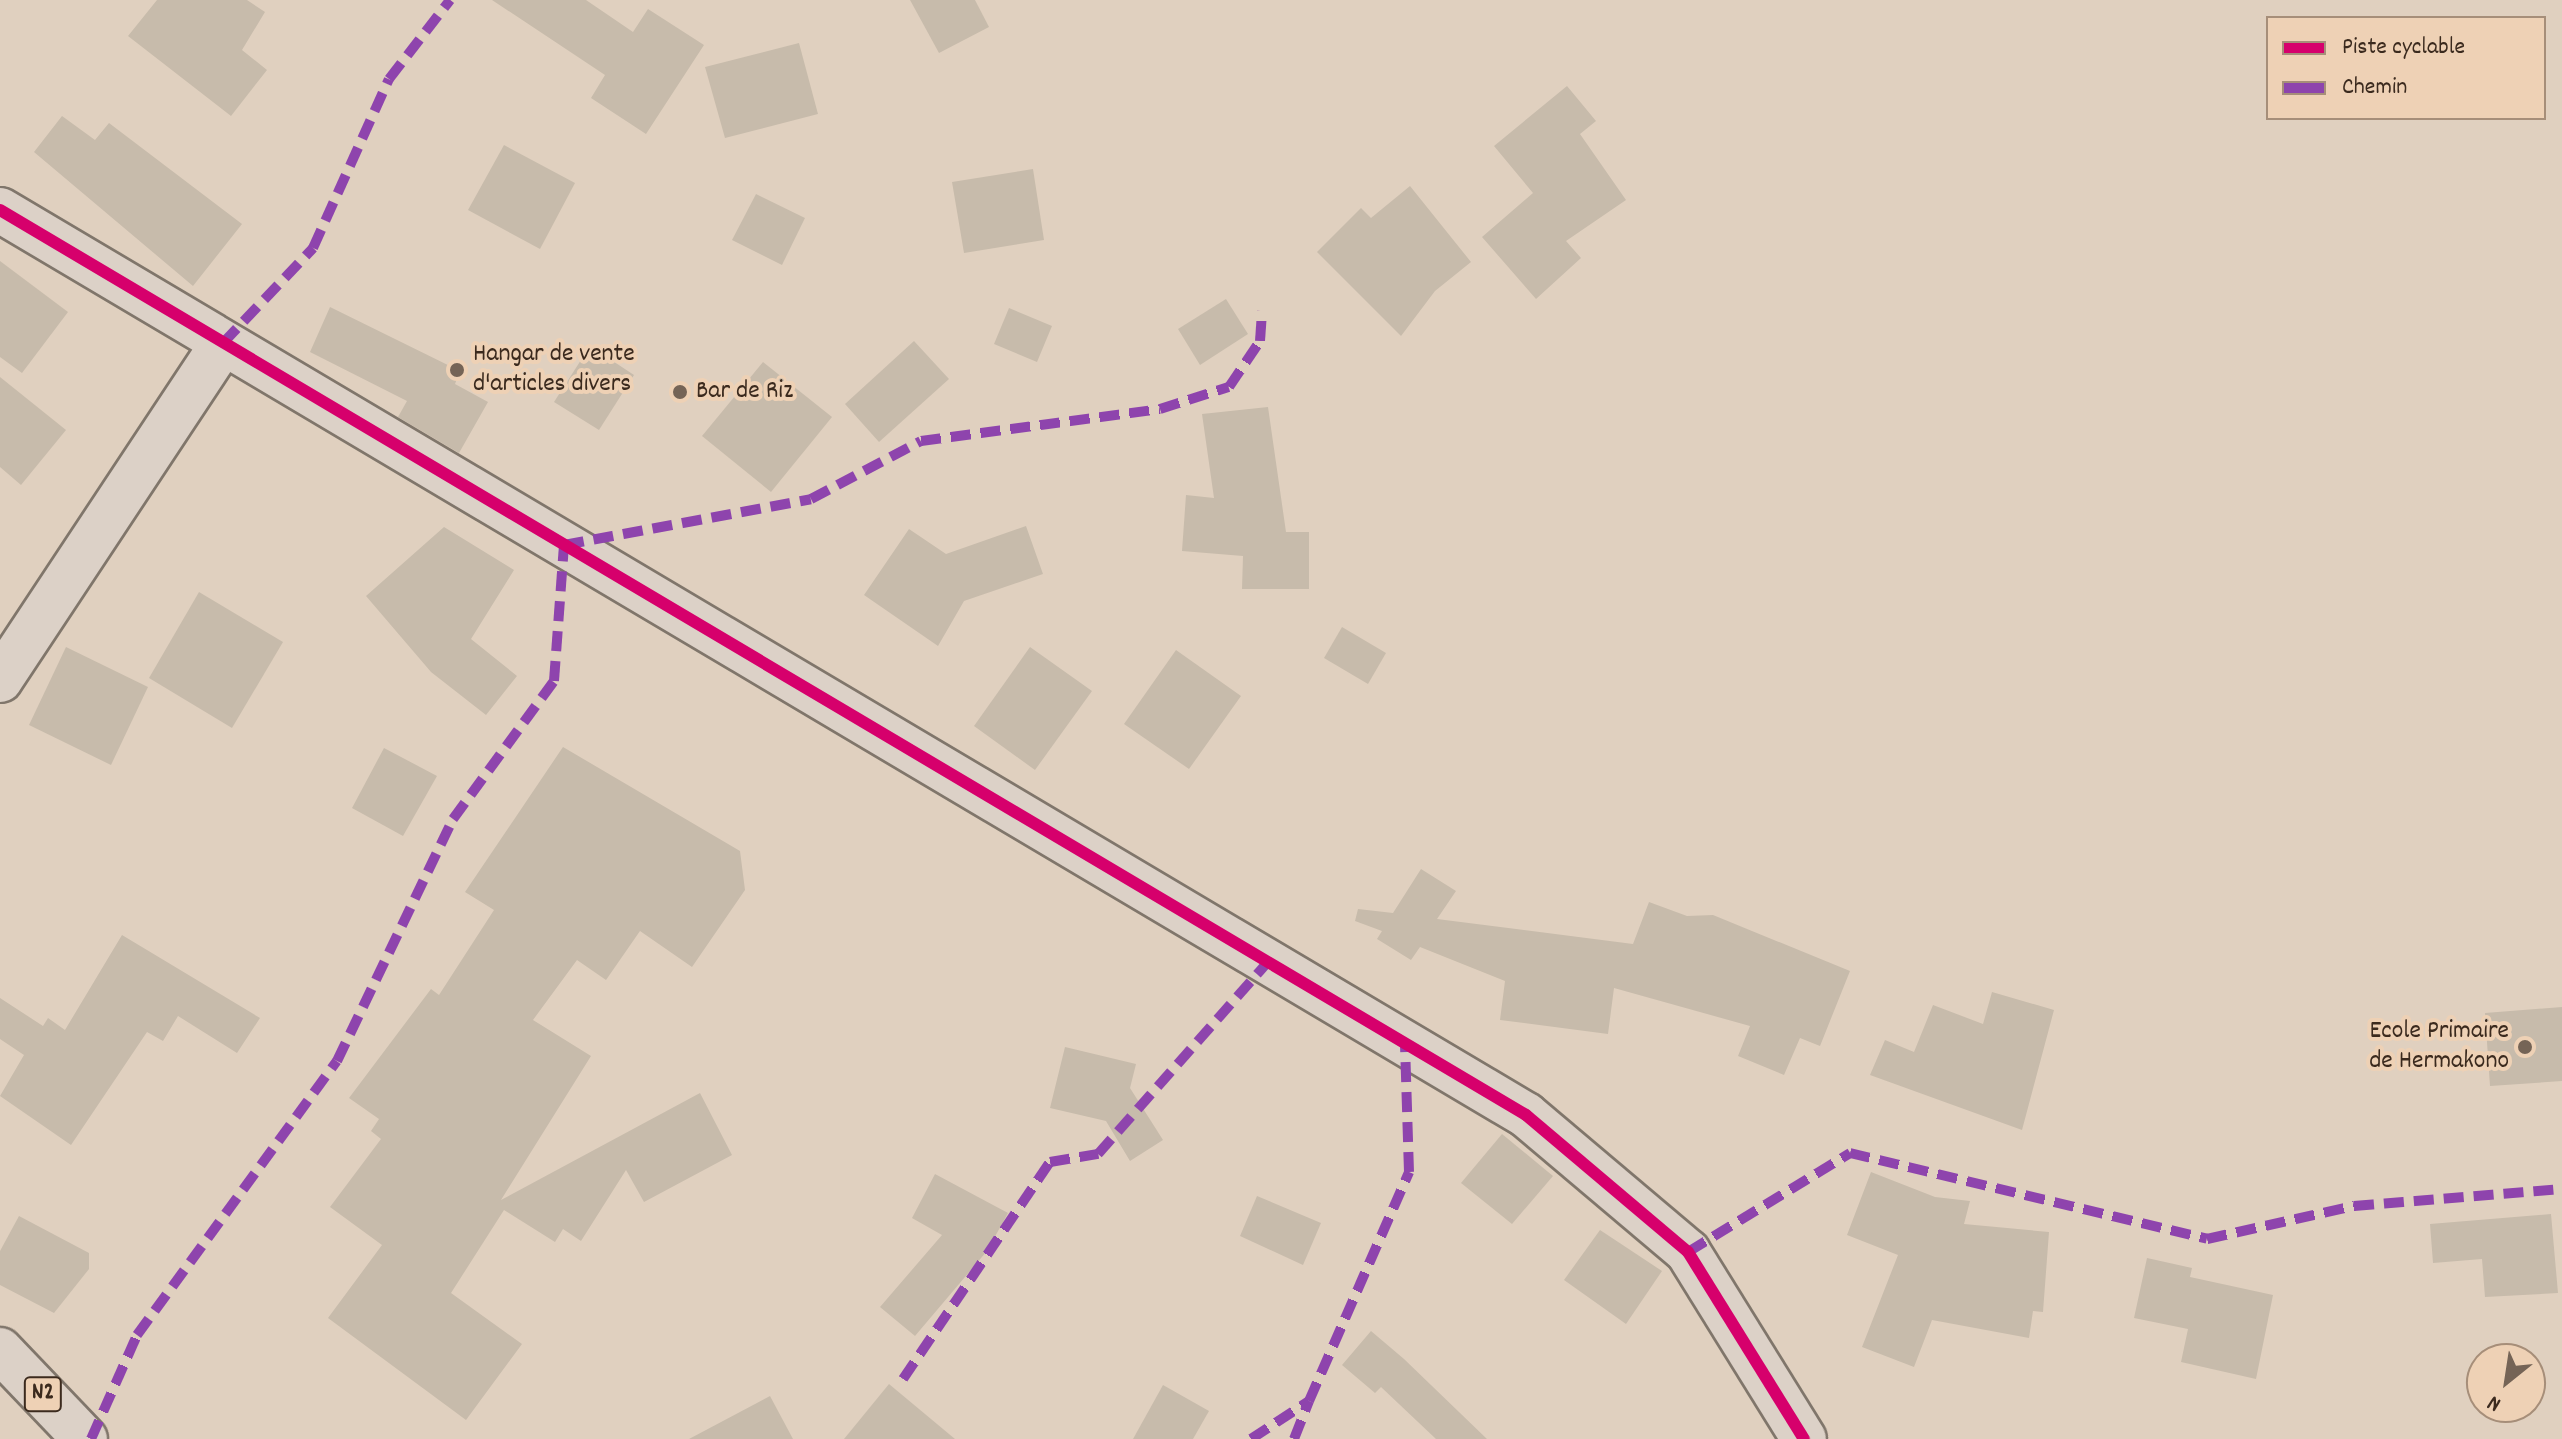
<!DOCTYPE html>
<style>
body{margin:0}
#map{position:relative;width:2562px;height:1439px;overflow:hidden;background:#e0d0bf;font-family:Dekko,sans-serif}
div>[style]{position:absolute}
.building>*{inset:0;background:#c7bbab}
.roads{filter:drop-shadow(2px 0 #80766b) drop-shadow(-2px 0 #80766b) drop-shadow(0 2px #80766b) drop-shadow(0 -2px #80766b)}
.minor>*{height:44px;margin:-22px;padding:0 22px;transform-origin:22px;border-radius:22px;background:#dcd1c7}
.highway>*{height:44px;margin:-22px;padding:0 22px;transform-origin:22px;border-radius:22px;background:#dcd1c7}
.quiet>*{height:10px;margin-top:-5px;transform-origin:0;background:repeating-linear-gradient(90deg,#8e44ad 0 20px,transparent 0 30px)}
.cycleway>*{height:12px;margin:-6px;padding:0 6px;transform-origin:6px;border-radius:6px;background:#d6006c}
.dots>*{width:22px;height:22px;translate:-50% -50%;box-sizing:border-box;border:4px solid #eed1b5;border-radius:50%}
span{translate:-50% -50%;white-space:nowrap;text-align:center;line-height:1.15;-webkit-text-stroke:8px #eed1b5;paint-order:stroke}
.shield-label span{padding:2px 6px;background:#eed1b5;border:2px solid;border-radius:6px;-webkit-text-stroke-width:0}
.shield-label{font-size:24px;color:#3b2a1e;font-weight:700}
.poi-label{font-size:26px;color:#3b2a1e}
.left{translate:0 -50%;text-align:left}
.right{translate:-100% -50%;text-align:right}
.legend{position:absolute;left:2266px;top:16px;width:280px;height:104px;box-sizing:border-box;background:#eed1b5;border:2px solid #a68e79;margin:0;padding:10px 14px;list-style:none;font-size:24px;color:#3b2a1e}
.legend li{display:flex;align-items:center;gap:16px;height:40px}
.legend b{width:40px;border:2px solid #a68e79}
.north{position:absolute;left:2466px;top:1343px;width:80px;height:80px;box-sizing:border-box;background:#eed1b5;border:2px solid #a68e79;border-radius:50%;rotate:210deg;font-size:22px;font-weight:700;line-height:32px;text-align:center;color:#3b2a1e}
.north::after{content:'';display:block;margin:auto;width:28px;height:36px;background:#756456;clip-path:polygon(50% 0,100% 100%,50% 72%,0 100%)}
</style>
<div id="map">
<div class="building">
<div style="clip-path:polygon(157px 0,247px 0,265px 12px,242px 50px,267px 70px,231px 116px,128px 36px)"></div>
<div style="clip-path:polygon(492px 0,586px 0,633px 32px,648px 9px,704px 45px,646px 134px,591px 98px,605px 75px)"></div>
<div style="clip-path:polygon(910px 0,975px 0,989px 27px,939px 53px)"></div>
<div style="clip-path:polygon(799px 43px,818px 114px,725px 138px,705px 67px)"></div>
<div style="clip-path:polygon(1567px 86px,1596px 121px,1580px 134px,1626px 200px,1566px 241px,1581px 258px,1536px 299px,1482px 237px,1533px 193px,1494px 146px)"></div>
<div style="clip-path:polygon(62px 116px,95px 140px,109px 123px,242px 224px,193px 286px,34px 152px)"></div>
<div style="clip-path:polygon(504px 145px,575px 183px,540px 249px,468px 210px)"></div>
<div style="clip-path:polygon(1033px 169px,1044px 240px,964px 253px,952px 182px)"></div>
<div style="clip-path:polygon(1410px 186px,1471px 262px,1435px 291px,1401px 336px,1317px 252px,1361px 208px,1371px 218px)"></div>
<div style="clip-path:polygon(756px 194px,805px 218px,782px 265px,732px 240px)"></div>
<div style="clip-path:polygon(0 261px,68px 312px,22px 373px,0 357px)"></div>
<div style="clip-path:polygon(1226px 299px,1248px 334px,1200px 365px,1178px 329px)"></div>
<div style="clip-path:polygon(330px 307px,460px 371px,455px 384px,488px 402px,459px 453px,398px 417px,407px 401px,310px 352px)"></div>
<div style="clip-path:polygon(1009px 308px,1052px 326px,1037px 362px,994px 344px)"></div>
<div style="clip-path:polygon(914px 341px,949px 379px,879px 442px,845px 404px)"></div>
<div style="clip-path:polygon(590px 346px,634px 375px,599px 430px,554px 402px)"></div>
<div style="clip-path:polygon(763px 362px,832px 417px,771px 492px,702px 436px)"></div>
<div style="clip-path:polygon(0 377px,66px 430px,21px 485px,0 467px)"></div>
<div style="clip-path:polygon(1268px 407px,1286px 532px,1309px 532px,1309px 589px,1242px 589px,1243px 556px,1182px 551px,1186px 495px,1214px 498px,1202px 414px)"></div>
<div style="clip-path:polygon(1026px 526px,1043px 574px,964px 601px,938px 646px,864px 595px,909px 529px,946px 554px)"></div>
<div style="clip-path:polygon(444px 527px,514px 570px,471px 639px,517px 676px,486px 715px,431px 672px,366px 596px)"></div>
<div style="clip-path:polygon(199px 592px,283px 642px,232px 728px,149px 678px)"></div>
<div style="clip-path:polygon(1342px 627px,1386px 653px,1368px 684px,1324px 658px)"></div>
<div style="clip-path:polygon(66px 647px,148px 687px,111px 765px,29px 725px)"></div>
<div style="clip-path:polygon(1030px 647px,1092px 691px,1035px 770px,974px 726px)"></div>
<div style="clip-path:polygon(1176px 650px,1241px 696px,1189px 769px,1124px 724px)"></div>
<div style="clip-path:polygon(563px 747px,740px 851px,745px 890px,692px 967px,640px 931px,606px 980px,577px 960px,533px 1020px,591px 1056px,501px 1200px,700px 1093px,732px 1155px,644px 1202px,626px 1170px,581px 1241px,563px 1229px,555px 1242px,504px 1210px,451px 1293px,522px 1344px,466px 1420px,328px 1318px,382px 1245px,330px 1207px,381px 1139px,371px 1131px,379px 1119px,349px 1098px,431px 989px,439px 995px,494px 910px,465px 892px)"></div>
<div style="clip-path:polygon(384px 748px,437px 776px,403px 836px,352px 808px)"></div>
<div style="clip-path:polygon(1421px 869px,1456px 891px,1437px 919px,1633px 944px,1649px 902px,1687px 916px,1713px 915px,1850px 971px,1820px 1046px,1800px 1038px,1784px 1075px,1738px 1056px,1750px 1026px,1614px 988px,1608px 1034px,1500px 1020px,1505px 981px,1420px 947px,1411px 960px,1377px 939px,1382px 931px,1355px 921px,1358px 909px,1393px 913px)"></div>
<div style="clip-path:polygon(122px 935px,260px 1018px,237px 1053px,178px 1016px,163px 1041px,147px 1032px,71px 1145px,0 1096px,24px 1055px,0 1039px,0 998px,43px 1026px,48px 1018px,65px 1030px)"></div>
<div style="clip-path:polygon(1992px 992px,2054px 1010px,2022px 1130px,1870px 1075px,1885px 1040px,1914px 1052px,1933px 1005px,1983px 1024px)"></div>
<div style="clip-path:polygon(2562px 1007px,2562px 1081px,2490px 1086px,2485px 1013px)"></div>
<div style="clip-path:polygon(1065px 1047px,1136px 1064px,1130px 1088px,1163px 1140px,1130px 1161px,1106px 1121px,1050px 1108px)"></div>
<div style="clip-path:polygon(1502px 1134px,1553px 1176px,1512px 1224px,1461px 1183px)"></div>
<div style="clip-path:polygon(1871px 1172px,1935px 1197px,1970px 1201px,1964px 1224px,2049px 1232px,2043px 1312px,2033px 1311px,2029px 1338px,1932px 1320px,1914px 1367px,1862px 1347px,1898px 1255px,1847px 1235px)"></div>
<div style="clip-path:polygon(935px 1174px,1008px 1213px,987px 1251px,915px 1336px,880px 1307px,942px 1235px,912px 1218px)"></div>
<div style="clip-path:polygon(1257px 1196px,1321px 1223px,1303px 1265px,1240px 1236px)"></div>
<div style="clip-path:polygon(2551px 1214px,2558px 1293px,2485px 1297px,2482px 1259px,2433px 1263px,2430px 1224px)"></div>
<div style="clip-path:polygon(19px 1216px,89px 1253px,89px 1269px,54px 1313px,0 1285px,0 1251px)"></div>
<div style="clip-path:polygon(1600px 1230px,1662px 1271px,1626px 1324px,1564px 1280px)"></div>
<div style="clip-path:polygon(2147px 1258px,2192px 1268px,2190px 1277px,2273px 1295px,2256px 1379px,2181px 1362px,2188px 1329px,2134px 1318px)"></div>
<div style="clip-path:polygon(1371px 1331px,1404px 1359px,1487px 1439px,1436px 1439px,1381px 1387px,1375px 1393px,1342px 1365px)"></div>
<div style="clip-path:polygon(889px 1384px,955px 1439px,844px 1439px)"></div>
<div style="clip-path:polygon(1163px 1385px,1209px 1411px,1193px 1439px,1133px 1439px)"></div>
<div style="clip-path:polygon(770px 1396px,793px 1439px,689px 1439px)"></div>
</div>
<div class="roads">
<div class="minor">
<div style="left:0;top:210px;width:1774px;rotate:30.67deg"></div>
<div style="left:1526px;top:1115px;width:212px;rotate:40.2deg"></div>
<div style="left:1688px;top:1252px;width:220px;rotate:58.2deg"></div>
<div style="left:0;top:680px;width:404px;rotate:-56.5deg"></div>
</div>
<div class="highway">
<div style="left:0;top:1350px;width:123px;rotate:46.3deg"></div>
</div>
</div>
<div class="quiet">
<div style="left:223px;top:343px;width:131px;rotate:-46.5deg"></div>
<div style="left:313px;top:248px;width:185px;rotate:-65.8deg"></div>
<div style="left:389px;top:79px;width:100px;rotate:-52.3deg"></div>
<div style="left:1688px;top:1252px;width:190px;rotate:-31.4deg"></div>
<div style="left:1850px;top:1153px;width:367px;rotate:13.5deg"></div>
<div style="left:2207px;top:1239px;width:151px;rotate:-12.7deg"></div>
<div style="left:2354px;top:1206px;width:209px;rotate:-4.7deg"></div>
<div style="left:903px;top:1379px;width:262px;rotate:-55.9deg"></div>
<div style="left:1050px;top:1162px;width:49px;rotate:-9.5deg"></div>
<div style="left:1098px;top:1154px;width:256px;rotate:-48.5deg"></div>
<div style="left:91px;top:1439px;width:114px;rotate:-66.1deg"></div>
<div style="left:137px;top:1335px;width:339px;rotate:-53.9deg"></div>
<div style="left:337px;top:1061px;width:268px;rotate:-64.4deg"></div>
<div style="left:453px;top:819px;width:171px;rotate:-53.8deg"></div>
<div style="left:554px;top:681px;width:136px;rotate:-85.8deg"></div>
<div style="left:564px;top:545px;width:251px;rotate:-10.5deg"></div>
<div style="left:811px;top:499px;width:124px;rotate:-27.8deg"></div>
<div style="left:921px;top:441px;width:241px;rotate:-7.6deg"></div>
<div style="left:1160px;top:409px;width:72px;rotate:-17.7deg"></div>
<div style="left:1229px;top:387px;width:55px;rotate:-56deg"></div>
<div style="left:1260px;top:341px;width:30px;rotate:-86deg"></div>
<div style="left:1251px;top:1439px;width:69px;rotate:-33.2deg"></div>
<div style="left:1309px;top:1401px;width:250px;rotate:-66.4deg"></div>
<div style="left:1409px;top:1172px;width:129px;rotate:-91.8deg"></div>
<div style="left:1294px;top:1439px;width:41px;rotate:-68.5deg"></div>
</div>
<div class="cycleway">
<div style="left:0;top:210px;width:1774px;rotate:30.67deg"></div>
<div style="left:1526px;top:1115px;width:212px;rotate:40.2deg"></div>
<div style="left:1688px;top:1252px;width:220px;rotate:58.2deg"></div>
</div>
<div class="dots">
<div style="left:457px;top:370px;background:#756456"></div>
<div style="left:680px;top:392px;background:#756456"></div>
<div style="left:2525px;top:1047px;background:#756456"></div>
</div>
<div class="shield-label">
<span style="left:43px;top:1394px">N2</span>
</div>
<div class="poi-label">
<span class="left" style="left:473px;top:370px">Hangar de vente<br>d'articles divers</span>
<span class="left" style="left:696px;top:392px">Bar de Riz</span>
<span class="right" style="left:2509px;top:1047px">Ecole Primaire<br>de Hermakono</span>
</div>
<ul class="legend">
<li><b style="height:10px;background:#d6006c"></b>Piste cyclable</li>
<li><b style="height:10px;background:#8e44ad"></b>Chemin</li>
</ul>
<div class="north">N</div>
</div>
